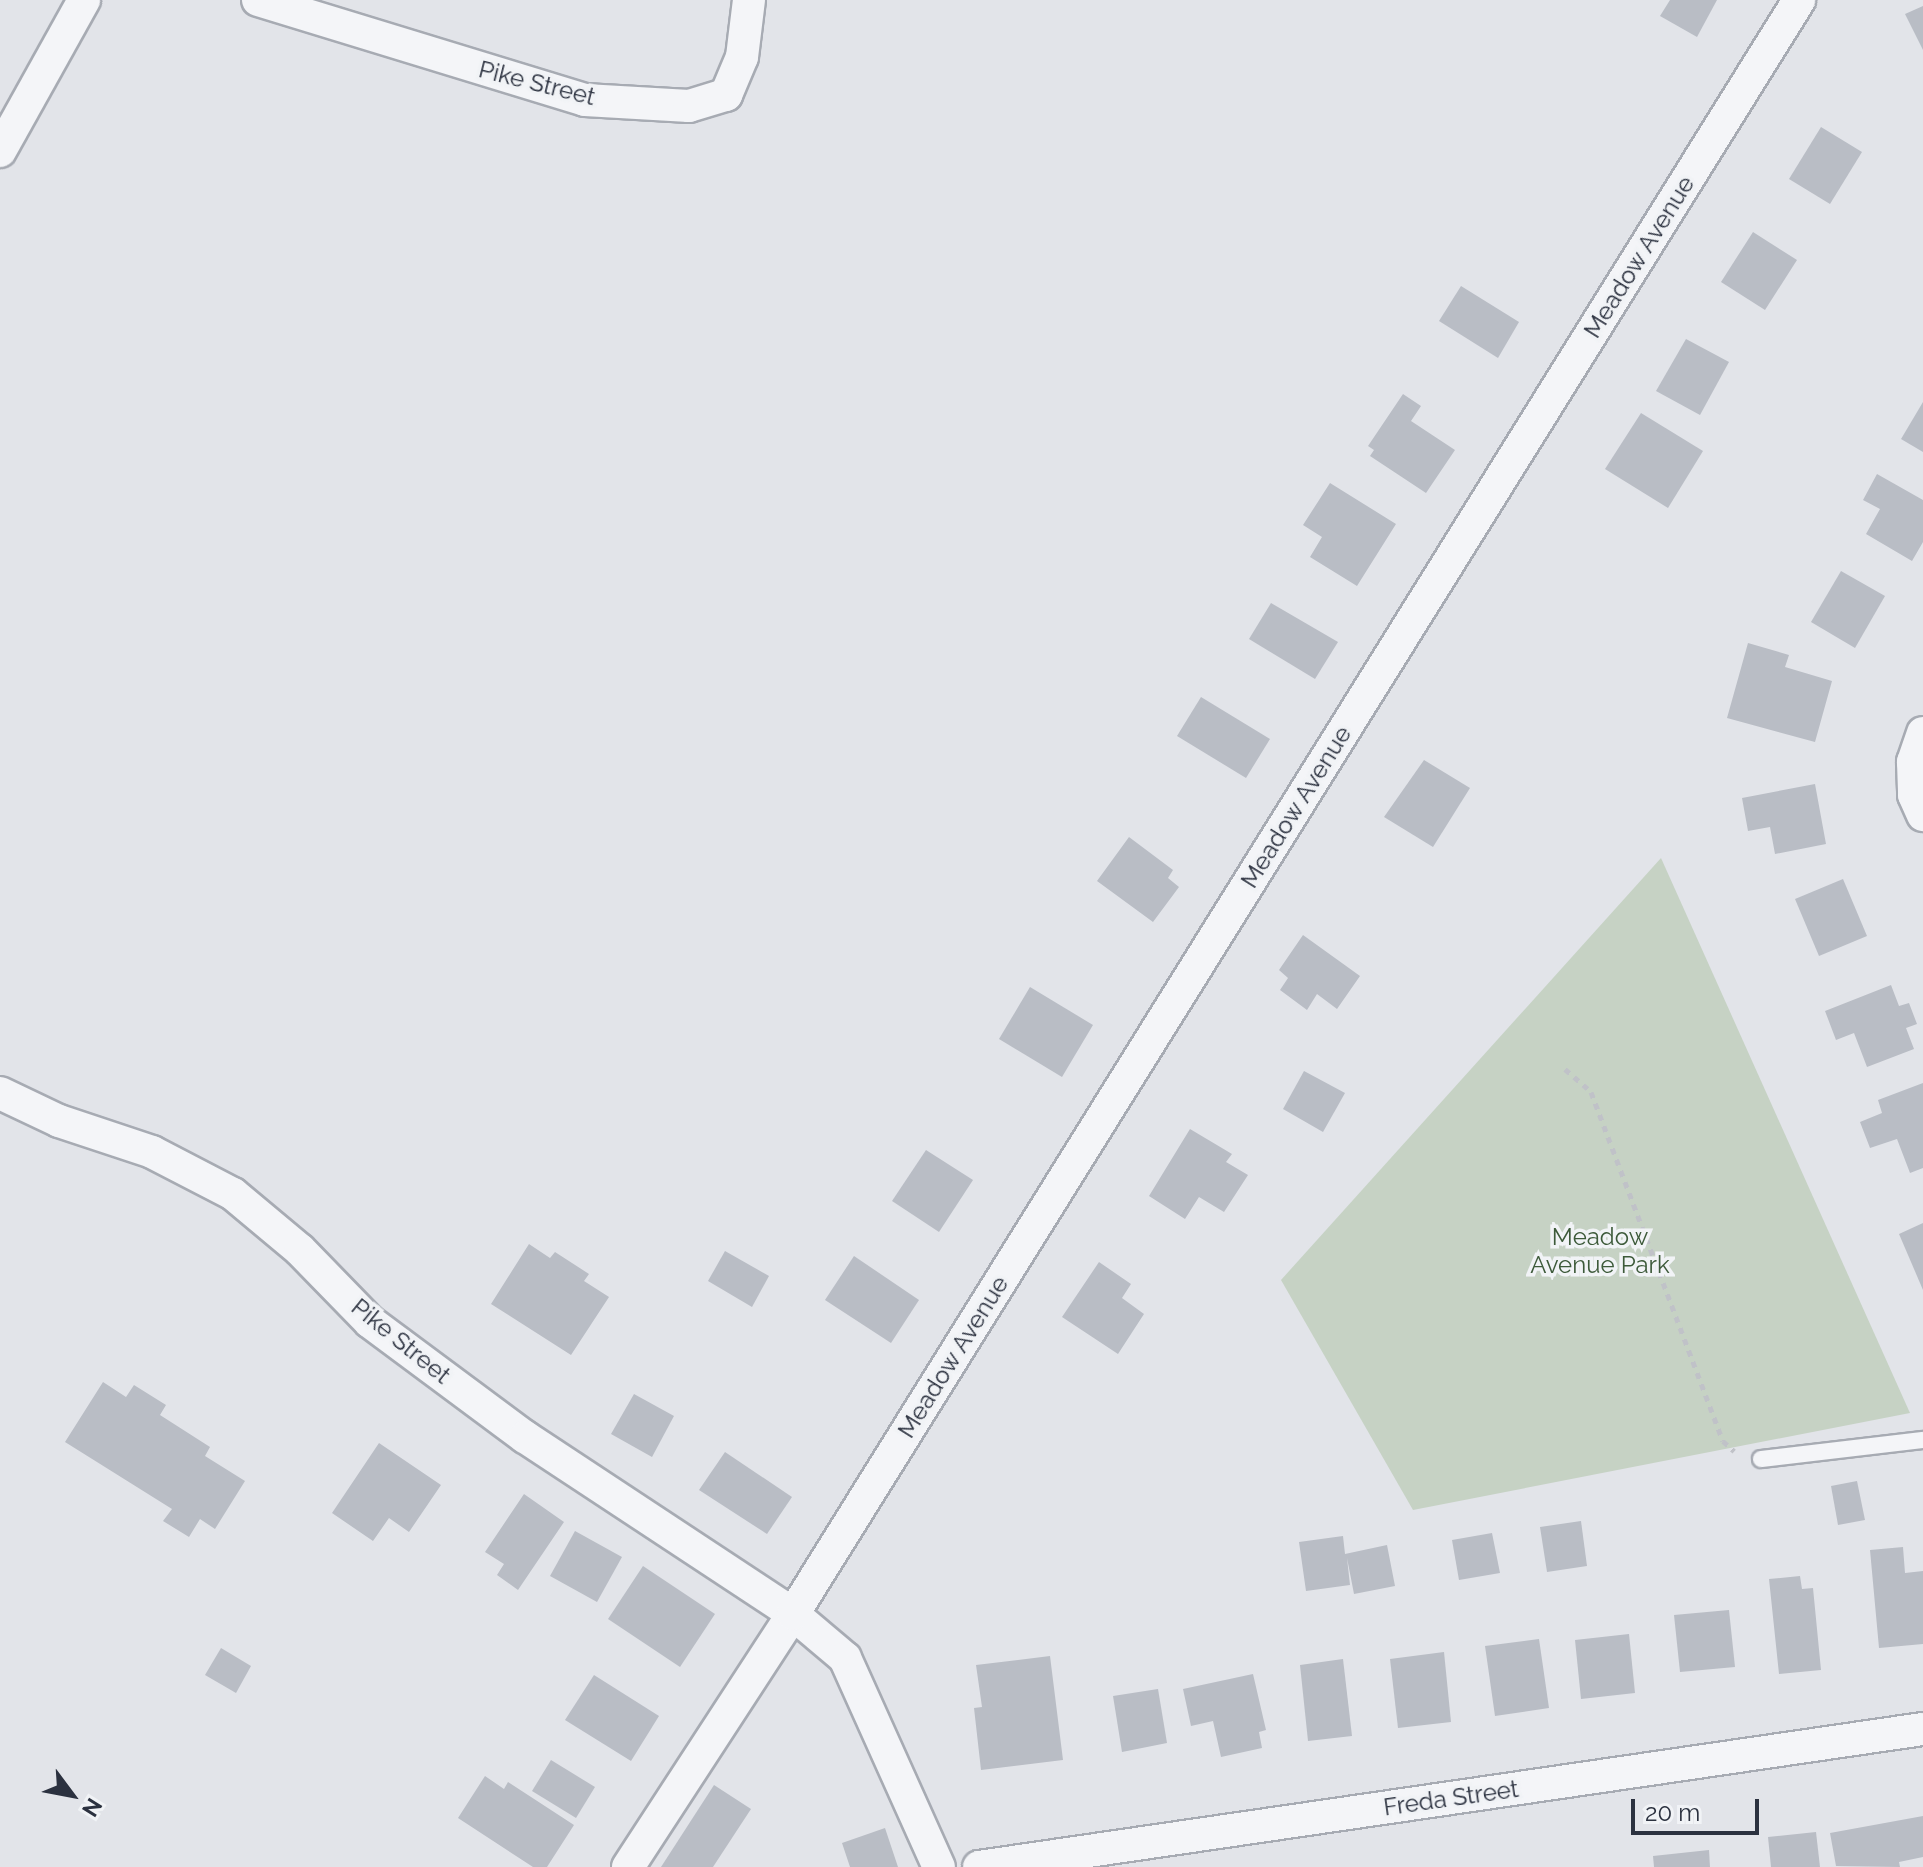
<!DOCTYPE html>
<style>
body{margin:0}
#map{position:relative;width:1923px;height:1867px;overflow:hidden;background:#e2e4e9;font-family:Raleway,sans-serif}
div>[style]{position:absolute}
.green>*{inset:0;background:#c6d2c4}
.building>*{inset:0;background:#b9bdc5}
.path>*{height:5px;margin-top:-2.5px;transform-origin:0;background:repeating-linear-gradient(90deg,#c0c2c8 0 6px,transparent 0 12px)}
.roads{filter:drop-shadow(2px 0 #a7abb3) drop-shadow(-2px 0 #a7abb3) drop-shadow(0 2px #a7abb3) drop-shadow(0 -2px #a7abb3)}
.service>*{height:16px;margin:-8px;padding:0 8px;transform-origin:8px;border-radius:8px;background:#f4f5f8}
.minor>*{height:32px;margin:-16px;padding:0 16px;transform-origin:16px;border-radius:16px;background:#f4f5f8}
span{translate:-50% -50%;white-space:nowrap;text-align:center;line-height:1.15;-webkit-text-stroke:7px #f1f3f6;paint-order:stroke}
.street-label{font-size:24px;color:#2b313f}
.park-label{font-size:24px;color:#3d5a3a}
.north{position:absolute;left:32px;top:1755px;width:80px;height:80px;-webkit-text-stroke:6px #f1f3f6;paint-order:stroke;rotate:122deg;font-size:22px;font-weight:700;line-height:32px;text-align:center;color:#2b313f}
.north::after{content:'';display:block;margin:auto;width:28px;height:36px;background:#2b313f;clip-path:polygon(50% 0,100% 100%,50% 72%,0 100%)}
.scale{position:absolute;left:1631px;top:1799px;width:128px;height:36px;box-sizing:border-box;border:4px solid #2b313f;border-top:0;padding-left:10px;font-size:24px;line-height:28px;white-space:nowrap;color:#2b313f;-webkit-text-stroke:6px #f1f3f6;paint-order:stroke}
</style>
<div id="map">
<div class="green">
<div style="clip-path:polygon(1661px 858px,1910px 1413px,1413px 1510px,1281px 1280px)"></div>
</div>
<div class="building">
<div style="clip-path:polygon(1670px 0,1717px 0,1697px 37px,1660px 16px)"></div>
<div style="clip-path:polygon(1923px 6px,1923px 50px,1905px 14px)"></div>
<div style="clip-path:polygon(1821px 127px,1862px 152px,1830px 204px,1789px 179px)"></div>
<div style="clip-path:polygon(1753px 232px,1797px 260px,1765px 310px,1721px 282px)"></div>
<div style="clip-path:polygon(1461px 286px,1519px 322px,1498px 358px,1439px 321px)"></div>
<div style="clip-path:polygon(1686px 339px,1729px 362px,1700px 415px,1656px 391px)"></div>
<div style="clip-path:polygon(1403px 394px,1421px 406px,1411px 421px,1455px 450px,1426px 493px,1370px 456px,1374px 450px,1368px 446px)"></div>
<div style="clip-path:polygon(1923px 402px,1923px 452px,1901px 439px)"></div>
<div style="clip-path:polygon(1641px 413px,1703px 451px,1668px 508px,1605px 469px)"></div>
<div style="clip-path:polygon(1877px 474px,1923px 500px,1923px 542px,1912px 561px,1866px 534px,1880px 509px,1863px 500px)"></div>
<div style="clip-path:polygon(1330px 483px,1396px 524px,1357px 586px,1310px 557px,1322px 537px,1303px 525px)"></div>
<div style="clip-path:polygon(1841px 571px,1885px 596px,1855px 648px,1811px 622px)"></div>
<div style="clip-path:polygon(1271px 603px,1338px 642px,1315px 679px,1249px 639px)"></div>
<div style="clip-path:polygon(1748px 643px,1789px 655px,1785px 667px,1832px 681px,1815px 742px,1727px 718px)"></div>
<div style="clip-path:polygon(1201px 697px,1270px 739px,1246px 778px,1177px 736px)"></div>
<div style="clip-path:polygon(1424px 760px,1470px 788px,1433px 847px,1384px 817px)"></div>
<div style="clip-path:polygon(1815px 784px,1826px 844px,1775px 854px,1770px 827px,1748px 831px,1742px 798px)"></div>
<div style="clip-path:polygon(1129px 837px,1173px 870px,1168px 878px,1179px 887px,1153px 922px,1097px 881px)"></div>
<div style="clip-path:polygon(1843px 879px,1867px 936px,1819px 956px,1795px 899px)"></div>
<div style="clip-path:polygon(1303px 935px,1360px 976px,1337px 1009px,1317px 994px,1307px 1010px,1280px 990px,1288px 978px,1279px 970px)"></div>
<div style="clip-path:polygon(1891px 985px,1899px 1006px,1909px 1003px,1917px 1024px,1906px 1028px,1914px 1049px,1867px 1067px,1854px 1033px,1836px 1040px,1825px 1011px)"></div>
<div style="clip-path:polygon(1030px 987px,1093px 1025px,1062px 1077px,999px 1039px)"></div>
<div style="clip-path:polygon(1304px 1071px,1345px 1093px,1323px 1132px,1283px 1109px)"></div>
<div style="clip-path:polygon(1923px 1083px,1923px 1168px,1910px 1173px,1897px 1139px,1870px 1148px,1860px 1122px,1882px 1113px,1878px 1100px)"></div>
<div style="clip-path:polygon(1190px 1129px,1232px 1154px,1226px 1162px,1248px 1175px,1224px 1212px,1199px 1197px,1185px 1219px,1149px 1196px)"></div>
<div style="clip-path:polygon(926px 1150px,973px 1180px,939px 1232px,892px 1201px)"></div>
<div style="clip-path:polygon(1923px 1223px,1923px 1290px,1899px 1234px)"></div>
<div style="clip-path:polygon(529px 1244px,550px 1258px,555px 1252px,589px 1274px,584px 1281px,609px 1297px,571px 1355px,491px 1304px)"></div>
<div style="clip-path:polygon(725px 1251px,769px 1276px,752px 1307px,708px 1281px)"></div>
<div style="clip-path:polygon(854px 1256px,919px 1300px,891px 1343px,825px 1300px)"></div>
<div style="clip-path:polygon(1099px 1262px,1131px 1284px,1122px 1298px,1144px 1314px,1118px 1354px,1062px 1317px)"></div>
<div style="clip-path:polygon(103px 1382px,126px 1397px,134px 1385px,166px 1405px,160px 1415px,210px 1447px,205px 1456px,245px 1481px,215px 1529px,200px 1519px,189px 1537px,163px 1521px,172px 1509px,65px 1442px)"></div>
<div style="clip-path:polygon(634px 1394px,674px 1416px,652px 1457px,611px 1434px)"></div>
<div style="clip-path:polygon(379px 1443px,441px 1485px,409px 1532px,389px 1518px,373px 1541px,332px 1513px)"></div>
<div style="clip-path:polygon(725px 1452px,792px 1497px,767px 1534px,699px 1490px)"></div>
<div style="clip-path:polygon(1857px 1481px,1865px 1520px,1838px 1525px,1831px 1486px)"></div>
<div style="clip-path:polygon(524px 1494px,564px 1522px,518px 1590px,497px 1575px,504px 1564px,485px 1552px)"></div>
<div style="clip-path:polygon(1581px 1521px,1587px 1566px,1547px 1572px,1540px 1527px)"></div>
<div style="clip-path:polygon(575px 1531px,622px 1557px,597px 1602px,550px 1576px)"></div>
<div style="clip-path:polygon(1492px 1533px,1500px 1573px,1459px 1580px,1452px 1540px)"></div>
<div style="clip-path:polygon(1343px 1536px,1345px 1554px,1387px 1545px,1395px 1586px,1354px 1594px,1347px 1558px,1350px 1585px,1306px 1591px,1299px 1542px)"></div>
<div style="clip-path:polygon(1903px 1547px,1905px 1573px,1923px 1571px,1923px 1644px,1879px 1648px,1870px 1550px)"></div>
<div style="clip-path:polygon(643px 1566px,715px 1614px,680px 1667px,608px 1619px)"></div>
<div style="clip-path:polygon(1800px 1576px,1802px 1589px,1813px 1588px,1821px 1670px,1779px 1674px,1769px 1579px)"></div>
<div style="clip-path:polygon(1729px 1610px,1735px 1667px,1680px 1672px,1674px 1615px)"></div>
<div style="clip-path:polygon(1629px 1634px,1635px 1693px,1581px 1699px,1575px 1640px)"></div>
<div style="clip-path:polygon(1539px 1639px,1549px 1708px,1495px 1716px,1485px 1646px)"></div>
<div style="clip-path:polygon(221px 1648px,251px 1666px,236px 1693px,205px 1675px)"></div>
<div style="clip-path:polygon(1444px 1652px,1451px 1722px,1398px 1728px,1390px 1659px)"></div>
<div style="clip-path:polygon(1050px 1656px,1063px 1760px,981px 1770px,974px 1708px,982px 1707px,976px 1665px)"></div>
<div style="clip-path:polygon(1343px 1659px,1352px 1736px,1308px 1741px,1300px 1665px)"></div>
<div style="clip-path:polygon(1253px 1674px,1266px 1730px,1259px 1732px,1262px 1748px,1221px 1757px,1213px 1721px,1191px 1726px,1183px 1689px)"></div>
<div style="clip-path:polygon(594px 1675px,659px 1716px,631px 1761px,565px 1720px)"></div>
<div style="clip-path:polygon(1158px 1689px,1167px 1743px,1122px 1752px,1113px 1696px)"></div>
<div style="clip-path:polygon(551px 1760px,595px 1787px,576px 1818px,532px 1791px)"></div>
<div style="clip-path:polygon(485px 1776px,504px 1789px,508px 1782px,574px 1825px,547px 1867px,533px 1867px,458px 1818px)"></div>
<div style="clip-path:polygon(714px 1785px,751px 1809px,713px 1867px,661px 1867px)"></div>
<div style="clip-path:polygon(1923px 1816px,1923px 1857px,1899px 1862px,1900px 1867px,1836px 1866px,1830px 1833px)"></div>
<div style="clip-path:polygon(885px 1828px,898px 1867px,850px 1867px,842px 1843px)"></div>
<div style="clip-path:polygon(1816px 1832px,1820px 1867px,1771px 1867px,1768px 1837px)"></div>
<div style="clip-path:polygon(1709px 1850px,1710px 1867px,1654px 1867px,1653px 1856px)"></div>
</div>
<div class="path">
<div style="left:1565px;top:1069px;width:35px;rotate:41deg"></div>
<div style="left:1591px;top:1092px;width:373px;rotate:69.3deg"></div>
<div style="left:1723px;top:1441px;width:15px;rotate:42deg"></div>
</div>
<div class="roads">
<div class="service">
<div style="left:1761px;top:1459px;width:163px;rotate:-6.7deg"></div>
</div>
<div class="minor">
<div style="left:258px;top:0;width:342px;rotate:17deg"></div>
<div style="left:585px;top:100px;width:104px;rotate:3.3deg"></div>
<div style="left:689px;top:106px;width:39px;rotate:-17deg"></div>
<div style="left:726px;top:95px;width:41px;rotate:-67.2deg"></div>
<div style="left:742px;top:57px;width:57px;rotate:-83deg"></div>
<div style="left:0;top:151px;width:173px;rotate:-60.9deg"></div>
<div style="left:1923px;top:733px;width:31px;rotate:109deg"></div>
<div style="left:1913px;top:762px;width:33px;rotate:88deg"></div>
<div style="left:1914px;top:795px;width:22px;rotate:66deg"></div>
<div style="left:0;top:1093px;width:65px;rotate:25.4deg"></div>
<div style="left:59px;top:1121px;width:98px;rotate:18.4deg"></div>
<div style="left:152px;top:1152px;width:91px;rotate:27.4deg"></div>
<div style="left:233px;top:1194px;width:87px;rotate:39.9deg"></div>
<div style="left:300px;top:1250px;width:100px;rotate:45.8deg"></div>
<div style="left:370px;top:1322px;width:193px;rotate:36.6deg"></div>
<div style="left:525px;top:1437px;width:321px;rotate:33.4deg"></div>
<div style="left:793px;top:1614px;width:68px;rotate:40.2deg"></div>
<div style="left:845px;top:1658px;width:229px;rotate:65.8deg"></div>
<div style="left:628px;top:1867px;width:302px;rotate:-56.9deg"></div>
<div style="left:793px;top:1614px;width:1902px;rotate:-58.06deg"></div>
<div style="left:979px;top:1867px;width:954px;rotate:-8.32deg"></div>
</div>
</div>
<div class="street-label">
<span style="left:537px;top:83px;rotate:14deg">Pike Street</span>
<span style="left:1639px;top:257px;rotate:-58deg">Meadow Avenue</span>
<span style="left:1296px;top:807px;rotate:-58deg">Meadow Avenue</span>
<span style="left:401px;top:1341px;rotate:39deg">Pike Street</span>
<span style="left:953px;top:1357px;rotate:-58deg">Meadow Avenue</span>
<span style="left:1451px;top:1798px;rotate:-8deg">Freda Street</span>
</div>
<div class="park-label">
<span style="left:1600px;top:1251px">Meadow<br>Avenue Park</span>
</div>
<div class="north">N</div>
<div class="scale">20 m</div>
</div>
